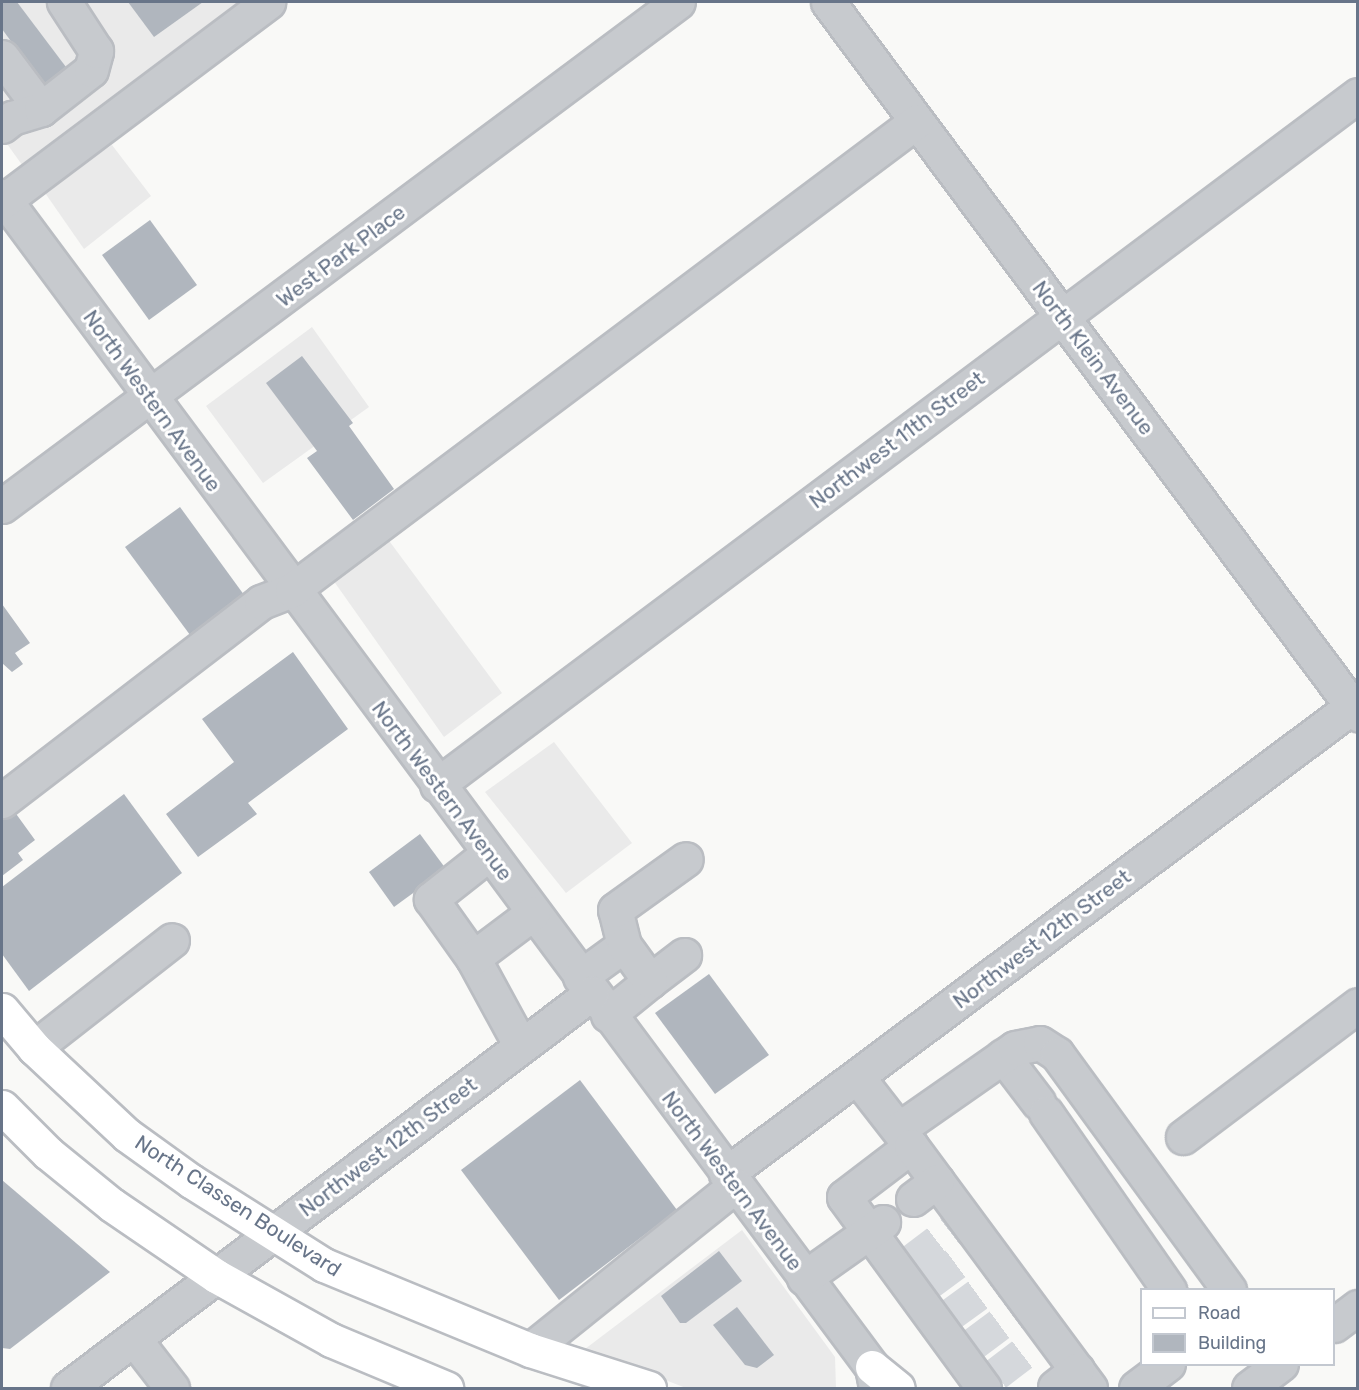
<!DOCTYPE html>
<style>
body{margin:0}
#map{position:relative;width:1359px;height:1390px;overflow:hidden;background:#f9f9f7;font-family:Rubik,sans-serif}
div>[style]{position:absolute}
.built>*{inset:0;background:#eaeaea}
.building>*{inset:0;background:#b0b6be}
.minor-tunnel>*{height:33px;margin-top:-16.5px;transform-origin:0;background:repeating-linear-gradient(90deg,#d5d8dc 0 33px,transparent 0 49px)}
.roads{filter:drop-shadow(2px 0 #babdc2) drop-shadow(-2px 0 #babdc2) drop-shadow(0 2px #babdc2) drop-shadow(0 -2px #babdc2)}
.minor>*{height:33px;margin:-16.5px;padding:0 16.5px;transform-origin:16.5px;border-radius:16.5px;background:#c7cace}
.major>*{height:33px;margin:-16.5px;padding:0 16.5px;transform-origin:16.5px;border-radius:16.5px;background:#fff}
span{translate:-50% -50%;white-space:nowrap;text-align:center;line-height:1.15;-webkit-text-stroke:6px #fff;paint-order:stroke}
.street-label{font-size:21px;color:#687589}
.frame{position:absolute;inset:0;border:3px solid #687589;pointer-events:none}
.legend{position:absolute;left:1140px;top:1288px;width:195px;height:78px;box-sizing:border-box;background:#fff;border:2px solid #c3c8d0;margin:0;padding:8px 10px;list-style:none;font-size:18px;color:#687589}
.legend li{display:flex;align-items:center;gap:12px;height:30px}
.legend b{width:30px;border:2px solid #c3c8d0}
</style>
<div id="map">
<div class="built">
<div style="clip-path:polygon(2px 2px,252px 2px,25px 169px,2px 137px)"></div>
<div style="clip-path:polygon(112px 145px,151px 196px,84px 249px,43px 190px)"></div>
<div style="clip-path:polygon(312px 327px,369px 407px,263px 483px,206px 406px)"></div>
<div style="clip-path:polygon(387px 538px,502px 693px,444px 737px,333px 580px)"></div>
<div style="clip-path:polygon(554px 742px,632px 843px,566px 893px,485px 792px)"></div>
<div style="clip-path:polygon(742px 1230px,835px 1357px,836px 1388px,686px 1388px,585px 1349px)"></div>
</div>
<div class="building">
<div style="clip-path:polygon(2px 2px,17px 2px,69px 71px,46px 89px,2px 29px)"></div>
<div style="clip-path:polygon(128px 2px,203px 2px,154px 37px)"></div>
<div style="clip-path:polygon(150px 220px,197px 285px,149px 320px,102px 255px)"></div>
<div style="clip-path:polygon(302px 356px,353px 423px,349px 426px,394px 489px,353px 520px,307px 458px,317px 451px,266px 383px)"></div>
<div style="clip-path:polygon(180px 507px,247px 599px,193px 639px,125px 547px)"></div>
<div style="clip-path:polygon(2px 604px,30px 643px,15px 653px,23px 664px,12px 672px,2px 663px)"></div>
<div style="clip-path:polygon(293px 652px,348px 729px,248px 803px,257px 814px,198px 857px,166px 814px,234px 762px,202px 719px)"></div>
<div style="clip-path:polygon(124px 794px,182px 873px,29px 991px,2px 954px,2px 887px)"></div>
<div style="clip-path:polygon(14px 811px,35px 840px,18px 853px,23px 860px,2px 876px,2px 821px)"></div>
<div style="clip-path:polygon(420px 834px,446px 869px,394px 907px,369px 872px)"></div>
<div style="clip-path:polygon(709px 974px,769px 1055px,715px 1094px,655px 1013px)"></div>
<div style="clip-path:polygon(580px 1080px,677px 1210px,559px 1300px,461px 1170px)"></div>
<div style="clip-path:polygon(2px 1180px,110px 1272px,10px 1349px,2px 1348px)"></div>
<div style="clip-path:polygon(719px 1251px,742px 1281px,686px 1323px,680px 1323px,661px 1296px)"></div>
<div style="clip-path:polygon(737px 1307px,774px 1355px,757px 1368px,745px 1365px,713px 1325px)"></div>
</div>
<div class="minor-tunnel">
<div style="left:911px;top:1261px;width:68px;rotate:-37.2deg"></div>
<div style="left:929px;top:1283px;width:67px;rotate:-36.5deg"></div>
<div style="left:951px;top:1314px;width:68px;rotate:-36deg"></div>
<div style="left:973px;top:1344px;width:69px;rotate:-36.7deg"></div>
<div style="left:996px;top:1374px;width:68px;rotate:-37.2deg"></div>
</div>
<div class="roads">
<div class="minor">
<div style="left:828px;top:2px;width:888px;rotate:53.34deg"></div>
<div style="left:2px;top:57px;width:65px;rotate:53.1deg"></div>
<div style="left:2px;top:126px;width:13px;rotate:-39deg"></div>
<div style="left:12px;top:118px;width:30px;rotate:-17deg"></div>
<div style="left:41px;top:109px;width:63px;rotate:-38deg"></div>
<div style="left:91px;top:70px;width:20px;rotate:-75deg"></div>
<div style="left:96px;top:51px;width:59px;rotate:-123.1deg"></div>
<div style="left:2px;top:196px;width:1459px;rotate:53.39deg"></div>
<div style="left:872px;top:1367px;width:21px;rotate:79deg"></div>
<div style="left:2px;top:202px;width:333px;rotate:-36.9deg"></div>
<div style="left:2px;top:506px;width:843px;rotate:-36.71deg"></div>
<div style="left:437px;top:785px;width:1151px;rotate:-36.84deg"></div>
<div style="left:2px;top:801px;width:327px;rotate:-37.5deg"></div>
<div style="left:261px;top:602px;width:33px;rotate:-21deg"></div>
<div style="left:292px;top:590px;width:781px;rotate:-36.88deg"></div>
<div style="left:488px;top:854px;width:73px;rotate:141.7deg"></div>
<div style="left:431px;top:899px;width:72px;rotate:54.6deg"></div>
<div style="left:473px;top:958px;width:100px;rotate:61.4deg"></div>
<div style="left:473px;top:958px;width:75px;rotate:-36.9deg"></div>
<div style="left:580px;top:977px;width:54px;rotate:-36deg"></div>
<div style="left:624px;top:945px;width:36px;rotate:-104deg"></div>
<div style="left:615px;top:910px;width:87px;rotate:-35.7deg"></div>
<div style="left:650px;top:981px;width:43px;rotate:-37.4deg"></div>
<div style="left:608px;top:1015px;width:54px;rotate:-39deg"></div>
<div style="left:650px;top:981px;width:44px;rotate:-125.8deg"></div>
<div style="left:34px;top:1048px;width:175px;rotate:-38deg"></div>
<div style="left:1003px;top:1056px;width:58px;rotate:52.7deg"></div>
<div style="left:858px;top:1078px;width:86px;rotate:52.1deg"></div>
<div style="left:911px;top:1146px;width:84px;rotate:142.7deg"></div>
<div style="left:844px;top:1197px;width:237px;rotate:53.8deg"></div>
<div style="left:1046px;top:1113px;width:216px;rotate:55.2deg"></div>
<div style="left:899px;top:1129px;width:141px;rotate:-34.9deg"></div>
<div style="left:1015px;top:1048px;width:25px;rotate:-11deg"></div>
<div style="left:1040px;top:1043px;width:20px;rotate:33deg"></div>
<div style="left:1057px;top:1054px;width:292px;rotate:53.9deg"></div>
<div style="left:1183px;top:1137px;width:219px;rotate:-37deg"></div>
<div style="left:911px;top:1146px;width:301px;rotate:53.5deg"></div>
<div style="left:726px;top:1174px;width:789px;rotate:-36.75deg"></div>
<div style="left:913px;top:1199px;width:30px;rotate:-37deg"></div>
<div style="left:804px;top:1278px;width:97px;rotate:-35.3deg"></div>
<div style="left:1334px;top:1325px;width:30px;rotate:-37deg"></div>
<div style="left:134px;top:1339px;width:62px;rotate:52.2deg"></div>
<div style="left:530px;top:1350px;width:263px;rotate:-38.7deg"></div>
<div style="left:1055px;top:1387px;width:28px;rotate:-38deg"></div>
<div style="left:68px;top:1388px;width:656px;rotate:-37.01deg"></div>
<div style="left:1136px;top:1388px;width:40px;rotate:-37deg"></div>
<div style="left:1249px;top:1388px;width:40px;rotate:-37deg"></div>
</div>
<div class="major">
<div style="left:2px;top:1010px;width:50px;rotate:49.9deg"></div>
<div style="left:34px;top:1048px;width:127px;rotate:43.1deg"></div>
<div style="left:127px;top:1135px;width:79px;rotate:35.7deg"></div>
<div style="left:191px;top:1181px;width:157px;rotate:32.3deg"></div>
<div style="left:324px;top:1265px;width:223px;rotate:22.4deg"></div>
<div style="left:530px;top:1350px;width:125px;rotate:17.7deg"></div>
<div style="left:2px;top:1107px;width:65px;rotate:45deg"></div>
<div style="left:48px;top:1153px;width:82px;rotate:39.1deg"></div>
<div style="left:112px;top:1205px;width:126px;rotate:34.3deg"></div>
<div style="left:216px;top:1276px;width:132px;rotate:29.1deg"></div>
<div style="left:331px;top:1340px;width:125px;rotate:22.7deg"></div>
<div style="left:872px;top:1367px;width:33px;rotate:39deg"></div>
</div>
</div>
<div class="street-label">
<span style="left:341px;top:256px;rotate:-37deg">West Park Place</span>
<span style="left:1093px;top:358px;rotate:53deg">North Klein Avenue</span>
<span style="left:152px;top:401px;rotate:54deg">North Western Avenue</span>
<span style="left:897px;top:440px;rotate:-37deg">Northwest 11th Street</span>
<span style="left:442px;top:791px;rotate:53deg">North Western Avenue</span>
<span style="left:1042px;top:939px;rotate:-37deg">Northwest 12th Street</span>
<span style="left:388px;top:1147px;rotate:-37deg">Northwest 12th Street</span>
<span style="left:732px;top:1181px;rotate:53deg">North Western Avenue</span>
<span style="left:238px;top:1206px;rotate:33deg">North Classen Boulevard</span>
</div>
<div class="frame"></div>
<ul class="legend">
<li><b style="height:8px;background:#fff"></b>Road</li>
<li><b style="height:16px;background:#b0b6be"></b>Building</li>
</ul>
</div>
